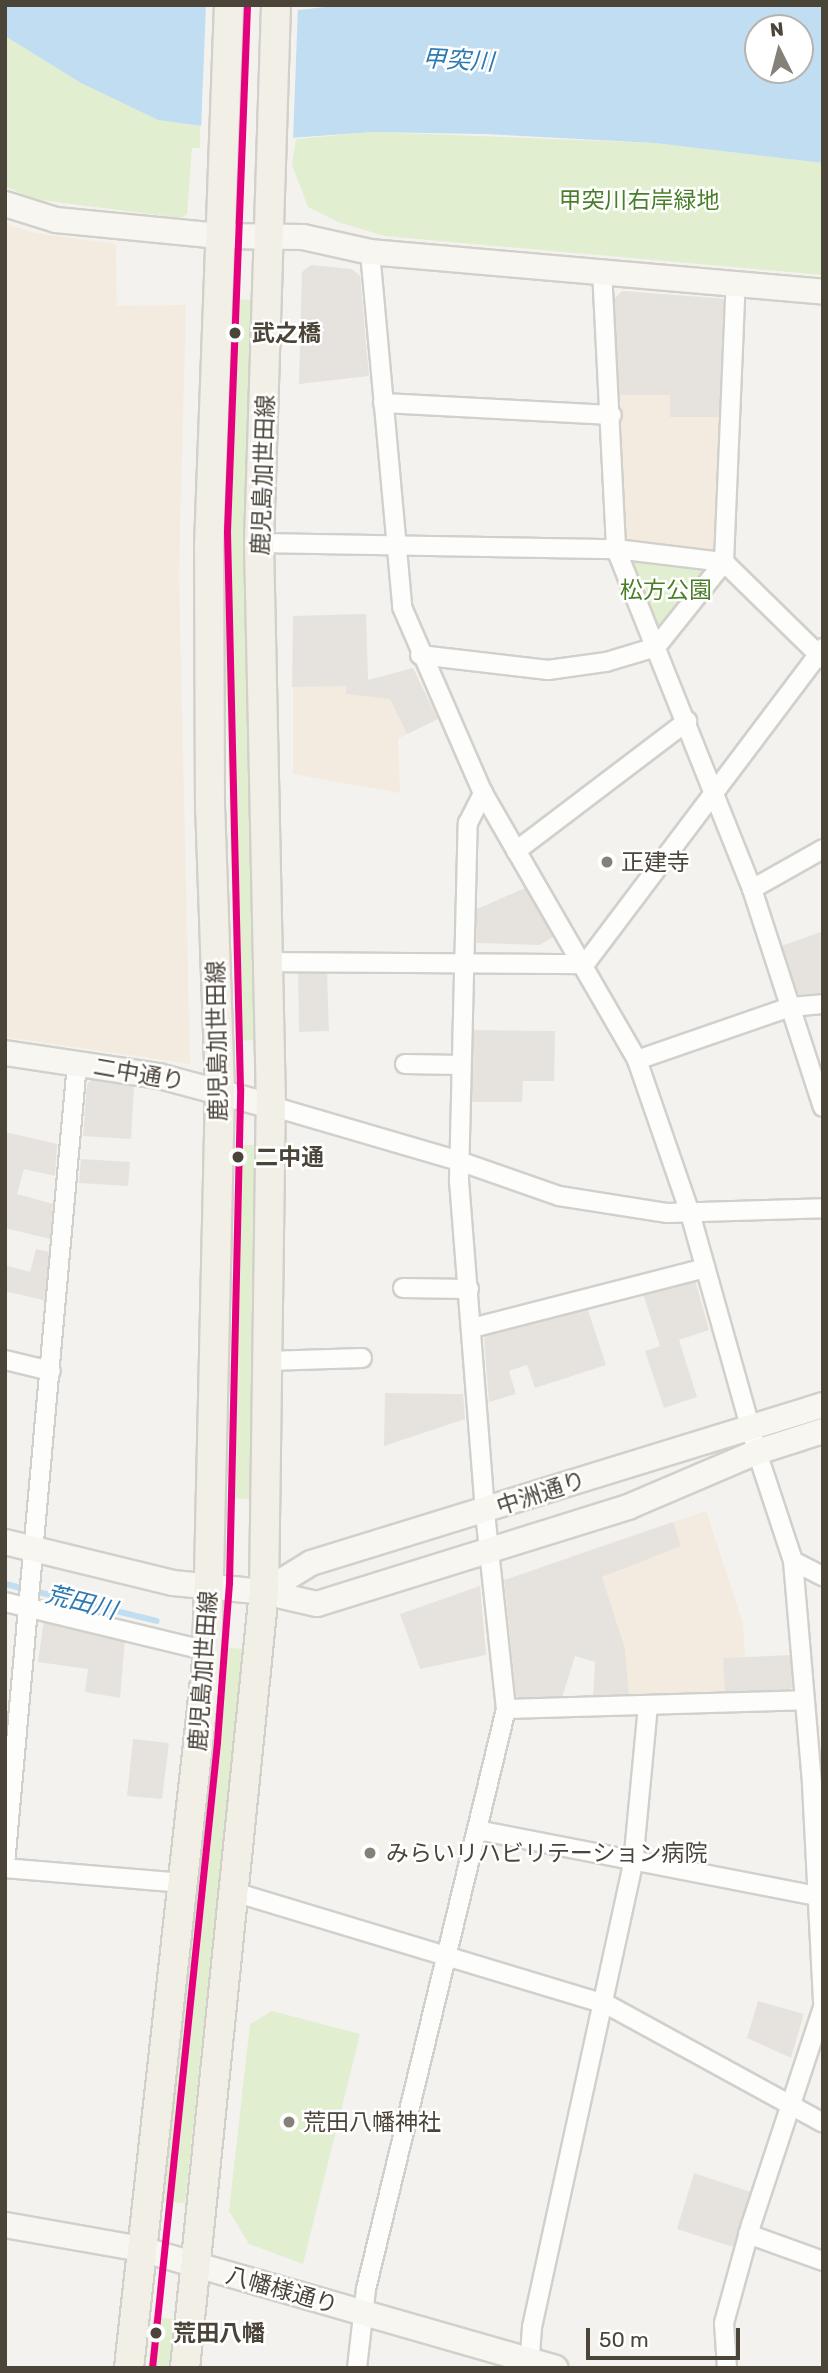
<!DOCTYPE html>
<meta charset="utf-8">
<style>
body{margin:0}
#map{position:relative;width:828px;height:2373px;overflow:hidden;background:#f4f2ee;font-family:Rubik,"Noto Sans JP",sans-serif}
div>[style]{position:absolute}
.commercial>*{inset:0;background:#f3ebdf}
.green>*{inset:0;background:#e1eecf}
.parking>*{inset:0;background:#e6e3df}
.water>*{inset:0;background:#c0ddf1}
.pier>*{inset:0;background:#f4f2ee}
.stream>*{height:6px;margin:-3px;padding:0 3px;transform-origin:3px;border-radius:3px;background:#c0ddf1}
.roads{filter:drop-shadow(2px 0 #d2d0cb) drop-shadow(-2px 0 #d2d0cb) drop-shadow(0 2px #d2d0cb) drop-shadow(0 -2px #d2d0cb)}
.street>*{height:18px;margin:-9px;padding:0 9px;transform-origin:9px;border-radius:9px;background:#fdfdfc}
.secondary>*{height:24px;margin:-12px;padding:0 12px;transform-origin:12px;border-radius:12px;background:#f7f6f1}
.primary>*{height:28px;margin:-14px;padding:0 14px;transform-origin:14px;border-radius:14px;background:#f2efe6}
.tram-1>*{height:7px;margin:-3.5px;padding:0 3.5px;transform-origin:3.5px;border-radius:3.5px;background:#e5007d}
.dots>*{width:19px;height:19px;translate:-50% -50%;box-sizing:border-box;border:4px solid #fff;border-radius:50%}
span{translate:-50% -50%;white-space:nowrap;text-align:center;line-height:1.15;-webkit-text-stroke:5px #fff;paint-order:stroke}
.park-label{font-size:23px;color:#4a7f2a}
.stop-label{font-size:23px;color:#4b4439;font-weight:700}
.left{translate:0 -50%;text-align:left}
.street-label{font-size:23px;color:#4b4439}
.poi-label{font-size:23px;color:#4b4439}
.water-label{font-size:24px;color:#2e7ab2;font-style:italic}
.frame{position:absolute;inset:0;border:7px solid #4b4439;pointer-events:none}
.north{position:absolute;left:744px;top:14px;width:70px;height:70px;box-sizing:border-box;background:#fff;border:2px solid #b7b4b0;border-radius:50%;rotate:354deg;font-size:19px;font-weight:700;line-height:28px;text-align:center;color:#4b4439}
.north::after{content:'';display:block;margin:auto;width:24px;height:32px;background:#868178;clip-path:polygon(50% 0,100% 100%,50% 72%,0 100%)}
.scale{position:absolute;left:586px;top:2328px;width:154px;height:32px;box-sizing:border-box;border:4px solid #4b4439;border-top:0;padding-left:9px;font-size:21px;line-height:24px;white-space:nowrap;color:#4b4439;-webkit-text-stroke:5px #fff;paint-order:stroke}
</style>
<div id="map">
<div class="commercial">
<div style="clip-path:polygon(5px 224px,36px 233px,116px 244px,117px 306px,186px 305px,179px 573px,190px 1064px,5px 1037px)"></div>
<div style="clip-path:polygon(622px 291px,727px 299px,718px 547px,711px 554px,630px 543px,624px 537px,613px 300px)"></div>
<div style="clip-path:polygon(366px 614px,368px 680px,413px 668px,438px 719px,398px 739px,400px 793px,293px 774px,293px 616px)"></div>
<div style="clip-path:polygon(706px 1511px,743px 1623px,745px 1657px,723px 1658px,725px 1695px,593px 1700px,596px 1639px,569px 1557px)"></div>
</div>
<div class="green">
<div style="clip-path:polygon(5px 36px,81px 83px,158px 120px,200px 126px,200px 148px,192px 148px,187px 214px,181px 218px,33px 199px,5px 186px)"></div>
<div style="clip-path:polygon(373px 132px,655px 143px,823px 163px,823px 275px,385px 236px,338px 222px,308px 207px,292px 165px,296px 139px)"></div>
<div style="clip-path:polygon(231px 299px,252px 300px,246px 649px,258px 1040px,236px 1041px,225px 649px)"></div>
<div style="clip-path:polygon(634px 560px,702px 569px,705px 578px,666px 626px,656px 626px,629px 567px)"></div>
<div style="clip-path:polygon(236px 1145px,258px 1145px,250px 1499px,228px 1498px)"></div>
<div style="clip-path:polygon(221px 1647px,243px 1649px,185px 2203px,164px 2201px)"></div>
<div style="clip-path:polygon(272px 2011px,360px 2034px,303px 2264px,249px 2244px,229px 2211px,250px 2024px)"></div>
<div style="clip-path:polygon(153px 2317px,174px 2319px,170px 2368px,148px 2368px)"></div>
</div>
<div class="parking">
<div style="clip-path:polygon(311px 265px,352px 269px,360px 276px,369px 376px,299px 384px,302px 272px)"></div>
<div style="clip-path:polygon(622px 291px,727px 299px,723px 417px,670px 417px,670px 395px,617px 395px,613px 300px)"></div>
<div style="clip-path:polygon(366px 614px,368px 680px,413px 668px,438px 719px,407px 734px,390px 699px,346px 694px,346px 686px,292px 687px,293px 616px)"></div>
<div style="clip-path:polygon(525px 888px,553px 937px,540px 945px,476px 943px,477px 909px)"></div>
<div style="clip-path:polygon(823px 931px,823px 999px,806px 1000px,790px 989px,776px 948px)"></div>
<div style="clip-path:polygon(327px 971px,329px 1031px,299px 1032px,298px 972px)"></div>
<div style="clip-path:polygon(472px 1030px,555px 1031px,554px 1081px,523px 1081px,522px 1102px,471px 1102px)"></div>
<div style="clip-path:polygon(93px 1079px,134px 1086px,131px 1139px,83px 1136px,87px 1084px)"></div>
<div style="clip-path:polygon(5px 1132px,57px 1144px,55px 1176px,24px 1169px,17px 1194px,53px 1204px,50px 1239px,5px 1228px)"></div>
<div style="clip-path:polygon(81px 1159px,130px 1162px,128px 1186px,79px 1183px)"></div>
<div style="clip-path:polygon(36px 1249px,49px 1252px,47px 1301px,5px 1291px,5px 1265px,30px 1272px)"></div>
<div style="clip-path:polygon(688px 1279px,696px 1283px,709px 1330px,679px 1340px,697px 1397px,664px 1408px,645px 1351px,660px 1346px,643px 1294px)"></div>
<div style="clip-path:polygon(587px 1307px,606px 1365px,535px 1388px,527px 1365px,509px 1371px,516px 1394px,489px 1402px,484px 1339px,490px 1331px)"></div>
<div style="clip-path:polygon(385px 1393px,463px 1394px,465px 1419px,384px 1446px)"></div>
<div style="clip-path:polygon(673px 1522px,681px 1546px,602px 1577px,625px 1649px,629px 1698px,593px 1700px,595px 1662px,575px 1656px,561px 1701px,521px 1700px,516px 1695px,504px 1580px)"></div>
<div style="clip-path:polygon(480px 1586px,486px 1655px,420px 1669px,400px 1614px)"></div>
<div style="clip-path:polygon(44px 1620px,125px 1639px,120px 1698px,85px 1692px,88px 1669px,38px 1662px)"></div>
<div style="clip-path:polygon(791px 1655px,792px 1687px,787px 1693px,725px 1695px,723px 1658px)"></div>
<div style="clip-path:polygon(133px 1739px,169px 1743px,162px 1799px,127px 1796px)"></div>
<div style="clip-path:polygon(758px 2001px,804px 2014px,791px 2058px,747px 2038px)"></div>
<div style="clip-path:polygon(694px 2173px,751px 2192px,733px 2247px,677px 2229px)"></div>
</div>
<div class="water">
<div style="clip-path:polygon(evenodd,5px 5px,263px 5px,299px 10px,342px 5px,823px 5px,823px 163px,655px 143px,484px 134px,373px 132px,289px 138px,158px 120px,81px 83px,5px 36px,5px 5px,758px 28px,800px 28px,800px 70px,758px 70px,758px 28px)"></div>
</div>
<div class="pier">
<div style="clip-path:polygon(206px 5px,298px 6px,293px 141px,201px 129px)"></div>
</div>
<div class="stream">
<div style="left:5px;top:1584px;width:156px;rotate:13.7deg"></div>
</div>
<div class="roads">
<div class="street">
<div style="left:370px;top:252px;width:356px;rotate:84.8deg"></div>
<div style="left:402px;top:607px;width:203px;rotate:66.5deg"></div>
<div style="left:483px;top:793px;width:308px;rotate:60deg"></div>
<div style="left:637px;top:1060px;width:162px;rotate:70.9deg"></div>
<div style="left:690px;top:1213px;width:248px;rotate:74.3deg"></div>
<div style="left:757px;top:1452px;width:115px;rotate:71.7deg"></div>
<div style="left:793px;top:1561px;width:224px;rotate:85.1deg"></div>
<div style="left:812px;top:1784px;width:218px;rotate:87.1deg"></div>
<div style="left:602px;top:270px;width:279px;rotate:87.1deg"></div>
<div style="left:616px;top:549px;width:366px;rotate:68.2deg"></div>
<div style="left:752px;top:889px;width:229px;rotate:72deg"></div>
<div style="left:383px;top:403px;width:229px;rotate:3deg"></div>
<div style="left:259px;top:543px;width:357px;rotate:1deg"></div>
<div style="left:616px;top:549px;width:109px;rotate:6.9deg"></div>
<div style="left:724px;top:562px;width:139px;rotate:44.4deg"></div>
<div style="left:420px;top:655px;width:129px;rotate:6.7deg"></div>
<div style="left:548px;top:670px;width:59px;rotate:-7.9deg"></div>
<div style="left:606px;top:662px;width:52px;rotate:-16.7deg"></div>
<div style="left:656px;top:647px;width:109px;rotate:-51.3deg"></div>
<div style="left:724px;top:562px;width:281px;rotate:-87.6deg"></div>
<div style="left:516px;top:851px;width:215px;rotate:-37.2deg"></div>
<div style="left:752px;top:889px;width:81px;rotate:-29.4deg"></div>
<div style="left:268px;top:962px;width:317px;rotate:0.4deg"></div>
<div style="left:585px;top:964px;width:396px;rotate:-53deg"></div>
<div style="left:637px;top:1060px;width:162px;rotate:-19.1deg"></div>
<div style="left:790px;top:1007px;width:33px;rotate:-5deg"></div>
<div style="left:405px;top:1064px;width:56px;rotate:1deg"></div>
<div style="left:271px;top:1106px;width:196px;rotate:16.3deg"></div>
<div style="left:459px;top:1161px;width:106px;rotate:19.3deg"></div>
<div style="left:559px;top:1196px;width:110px;rotate:8.9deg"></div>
<div style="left:668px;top:1213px;width:155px;rotate:-1.8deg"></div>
<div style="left:403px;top:1288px;width:66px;rotate:0.9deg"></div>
<div style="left:472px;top:1328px;width:241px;rotate:-14.4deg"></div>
<div style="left:5px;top:1360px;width:47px;rotate:13.4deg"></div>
<div style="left:267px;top:1361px;width:95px;rotate:-1.8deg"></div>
<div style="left:793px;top:1561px;width:34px;rotate:27deg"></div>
<div style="left:5px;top:1602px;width:208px;rotate:13.6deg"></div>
<div style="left:506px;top:1709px;width:297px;rotate:-1.7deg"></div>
<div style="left:477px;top:1830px;width:347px;rotate:11deg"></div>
<div style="left:5px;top:1864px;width:803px;rotate:-84.86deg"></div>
<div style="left:5px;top:1868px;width:179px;rotate:4.8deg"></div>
<div style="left:234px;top:1892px;width:388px;rotate:16.8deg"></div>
<div style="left:606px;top:2004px;width:247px;rotate:28.7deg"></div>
<div style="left:748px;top:2234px;width:80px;rotate:19.8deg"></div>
<div style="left:357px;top:2368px;width:80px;rotate:-83.5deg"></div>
<div style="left:366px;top:2289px;width:597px;rotate:-76.43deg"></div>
<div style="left:506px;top:1709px;width:199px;rotate:-96.1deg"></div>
<div style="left:485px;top:1511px;width:333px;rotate:-94.5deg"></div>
<div style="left:459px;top:1179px;width:356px;rotate:-88.6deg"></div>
<div style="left:468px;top:823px;width:34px;rotate:-63deg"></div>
<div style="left:529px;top:2368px;width:41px;rotate:-85.8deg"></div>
<div style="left:532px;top:2327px;width:474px;rotate:-77.7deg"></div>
<div style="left:633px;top:1864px;width:159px;rotate:-84.6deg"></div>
<div style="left:727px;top:2368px;width:45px;rotate:-93.8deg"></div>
<div style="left:724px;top:2323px;width:102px;rotate:-74.6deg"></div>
<div style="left:751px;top:2225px;width:230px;rotate:-71.7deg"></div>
</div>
<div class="secondary">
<div style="left:5px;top:204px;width:53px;rotate:17.4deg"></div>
<div style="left:56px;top:220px;width:164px;rotate:5.6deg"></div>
<div style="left:219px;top:236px;width:84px;rotate:0.7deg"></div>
<div style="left:303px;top:237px;width:69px;rotate:12.6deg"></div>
<div style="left:370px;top:252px;width:455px;rotate:5deg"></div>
<div style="left:5px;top:1053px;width:156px;rotate:8.5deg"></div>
<div style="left:159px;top:1076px;width:116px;rotate:15deg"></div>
<div style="left:5px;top:1542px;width:173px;rotate:13.7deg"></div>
<div style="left:173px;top:1583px;width:91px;rotate:5.6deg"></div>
<div style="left:264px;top:1592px;width:54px;rotate:12.8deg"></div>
<div style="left:317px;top:1604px;width:326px;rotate:-17.3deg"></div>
<div style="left:628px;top:1507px;width:140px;rotate:-23.1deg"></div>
<div style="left:757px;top:1452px;width:69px;rotate:-17.7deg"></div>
<div style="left:264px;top:1592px;width:55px;rotate:-31.7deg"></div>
<div style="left:311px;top:1563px;width:536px;rotate:-17.15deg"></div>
<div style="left:5px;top:2225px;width:138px;rotate:10deg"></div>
<div style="left:141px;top:2249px;width:431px;rotate:16deg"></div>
</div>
<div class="primary">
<div style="left:129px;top:2368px;width:709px;rotate:-83.69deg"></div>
<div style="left:207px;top:1663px;width:573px;rotate:-88.7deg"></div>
<div style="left:220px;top:1090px;width:280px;rotate:-92deg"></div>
<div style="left:210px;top:810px;width:263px;rotate:-90.2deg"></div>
<div style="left:209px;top:547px;width:542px;rotate:-87.89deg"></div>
<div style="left:185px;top:2368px;width:780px;rotate:-84.19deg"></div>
<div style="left:264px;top:1592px;width:486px;rotate:-89.2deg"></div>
<div style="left:271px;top:1106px;width:563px;rotate:-91.22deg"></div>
<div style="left:259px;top:543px;width:538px;rotate:-88.19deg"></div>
</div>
</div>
<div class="tram-1">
<div style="left:152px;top:2368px;width:629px;rotate:-84.07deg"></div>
<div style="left:217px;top:1742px;width:159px;rotate:-85.7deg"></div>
<div style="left:229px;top:1583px;width:495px;rotate:-88.7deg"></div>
<div style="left:240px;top:1088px;width:557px;rotate:-91.34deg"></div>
<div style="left:227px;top:531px;width:526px;rotate:-87.82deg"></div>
</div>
<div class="dots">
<div style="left:235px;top:333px;background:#4b4439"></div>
<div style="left:607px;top:862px;background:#868178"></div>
<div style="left:238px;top:1157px;background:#4b4439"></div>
<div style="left:370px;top:1853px;background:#868178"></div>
<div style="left:289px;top:2122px;background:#868178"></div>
<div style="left:156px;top:2333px;background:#4b4439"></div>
</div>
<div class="park-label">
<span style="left:639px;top:200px">甲突川右岸緑地</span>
<span style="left:666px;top:590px">松方公園</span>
</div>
<div class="stop-label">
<span class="left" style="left:252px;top:333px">武之橋</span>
<span class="left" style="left:255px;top:1157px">二中通</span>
<span class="left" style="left:173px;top:2333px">荒田八幡</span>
</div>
<div class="street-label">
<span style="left:263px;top:475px;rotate:-88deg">鹿児島加世田線</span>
<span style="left:217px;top:1041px;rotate:-91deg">鹿児島加世田線</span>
<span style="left:139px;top:1074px;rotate:10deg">二中通り</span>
<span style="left:541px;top:1493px;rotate:-18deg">中洲通り</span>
<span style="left:203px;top:1671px;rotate:-86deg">鹿児島加世田線</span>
<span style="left:282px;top:2290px;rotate:16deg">八幡様通り</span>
</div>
<div class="poi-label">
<span class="left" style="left:621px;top:862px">正建寺</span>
<span class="left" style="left:386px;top:1853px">みらいリハビリテーション病院</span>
<span class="left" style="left:303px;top:2122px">荒田八幡神社</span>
</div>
<div class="water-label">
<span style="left:458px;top:61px;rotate:3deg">甲突川</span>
<span style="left:81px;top:1603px;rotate:14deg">荒田川</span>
</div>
<div class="frame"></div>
<div class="north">N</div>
<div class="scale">50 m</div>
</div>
